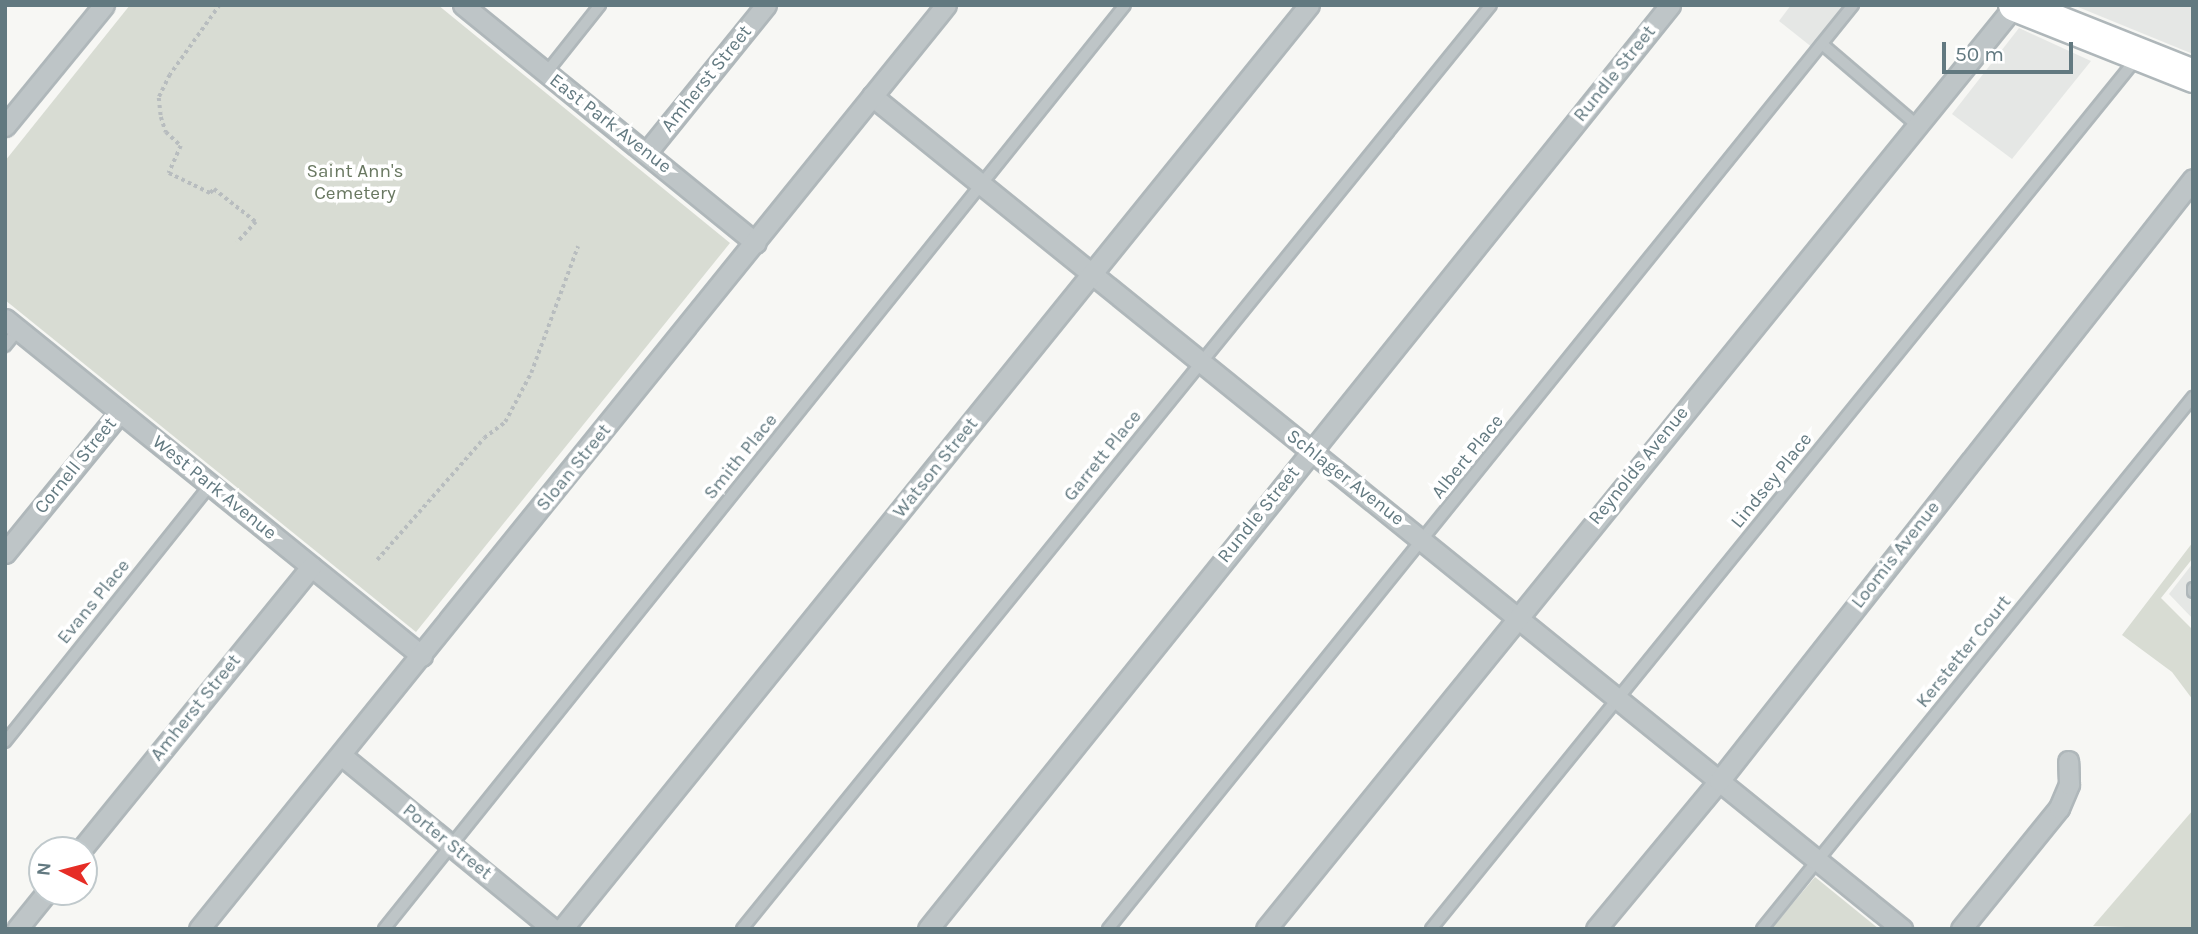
<!DOCTYPE html>
<style>
body{margin:0}
#map{position:relative;width:2198px;height:934px;overflow:hidden;background:#f7f7f4;font-family:Karla,sans-serif}
div>[style]{position:absolute}
.built>*{inset:0;background:#e5e7e5}
.green>*{inset:0;background:#d8dcd3}
.path>*{height:3.5px;margin-top:-1.75px;transform-origin:0;background:repeating-linear-gradient(90deg,#b8bdbf 0 3.5px,transparent 0 7px)}
.roads{filter:drop-shadow(2px 0 #afb7ba) drop-shadow(-2px 0 #afb7ba) drop-shadow(0 2px #afb7ba) drop-shadow(0 -2px #afb7ba)}
.lane>*{height:10px;margin:-5px;padding:0 5px;transform-origin:5px;border-radius:5px;background:#bec5c7}
.street>*{height:19px;margin:-9.5px;padding:0 9.5px;transform-origin:9.5px;border-radius:9.5px;background:#bec5c7}
.primary>*{height:32px;margin:-16px;padding:0 16px;transform-origin:16px;border-radius:16px;background:#fff}
span{translate:-50% -50%;white-space:nowrap;text-align:center;line-height:1.15;-webkit-text-stroke:7px #fff;paint-order:stroke}
.street-label{font-size:19px;color:#627980}
.park-label{font-size:19px;color:#697861}
.frame{position:absolute;inset:0;border:7px solid #627980;pointer-events:none}
.north{position:absolute;left:28px;top:836px;width:70px;height:70px;box-sizing:border-box;background:#fff;border:2px solid #c0c9cc;border-radius:50%;rotate:276deg;font-size:19px;font-weight:700;line-height:28px;text-align:center;color:#627980}
.north::after{content:'';display:block;margin:auto;width:24px;height:32px;background:#e62d26;clip-path:polygon(50% 0,100% 100%,50% 72%,0 100%)}
.scale{position:absolute;left:1942px;top:42px;width:131px;height:32px;box-sizing:border-box;border:4px solid #627980;border-top:0;padding-left:9px;font-size:21px;line-height:24px;white-space:nowrap;color:#627980;-webkit-text-stroke:5px #fff;paint-order:stroke}
</style>
<div id="map">
<div class="built">
<div style="clip-path:polygon(1791px 5px,1846px 5px,1813px 48px,1779px 21px)"></div>
<div style="clip-path:polygon(2073px 5px,2193px 5px,2193px 54px)"></div>
<div style="clip-path:polygon(2019px 28px,2091px 61px,2012px 159px,1952px 114px)"></div>
<div style="clip-path:polygon(2193px 563px,2193px 619px,2169px 594px)"></div>
</div>
<div class="green">
<div style="clip-path:polygon(130px 5px,438px 5px,730px 243px,416px 632px,5px 300px,5px 161px)"></div>
<div style="clip-path:polygon(2193px 542px,2193px 558px,2161px 598px,2193px 630px,2193px 700px,2172px 672px,2122px 635px)"></div>
<div style="clip-path:polygon(2193px 810px,2193px 929px,2093px 926px)"></div>
<div style="clip-path:polygon(1815px 877px,1879px 929px,1771px 929px)"></div>
</div>
<div class="path">
<div style="left:220px;top:5px;width:86px;rotate:125.5deg"></div>
<div style="left:170px;top:75px;width:25px;rotate:116deg"></div>
<div style="left:159px;top:98px;width:19px;rotate:84deg"></div>
<div style="left:161px;top:117px;width:16px;rotate:72deg"></div>
<div style="left:166px;top:132px;width:21px;rotate:43deg"></div>
<div style="left:181px;top:146px;width:30px;rotate:114deg"></div>
<div style="left:169px;top:173px;width:46px;rotate:26deg"></div>
<div style="left:210px;top:193px;width:6px;rotate:-45deg"></div>
<div style="left:214px;top:189px;width:53px;rotate:38.2deg"></div>
<div style="left:256px;top:222px;width:28px;rotate:132deg"></div>
<div style="left:377px;top:560px;width:162px;rotate:-48.7deg"></div>
<div style="left:484px;top:438px;width:26px;rotate:-37deg"></div>
<div style="left:505px;top:422px;width:55px;rotate:-62deg"></div>
<div style="left:531px;top:373px;width:135px;rotate:-69.7deg"></div>
</div>
<div class="roads">
<div class="lane">
<div style="left:1822px;top:44px;width:125px;rotate:40.5deg"></div>
<div style="left:546px;top:73px;width:87px;rotate:-51.5deg"></div>
<div style="left:5px;top:346px;width:21px;rotate:-51deg"></div>
<div style="left:2193px;top:588px;width:4px;rotate:90deg"></div>
<div style="left:5px;top:742px;width:329px;rotate:-51.4deg"></div>
<div style="left:384px;top:929px;width:1184px;rotate:-51.27deg"></div>
<div style="left:742px;top:929px;width:1189px;rotate:-50.97deg"></div>
<div style="left:1108px;top:929px;width:1187px;rotate:-51.12deg"></div>
<div style="left:1431px;top:929px;width:1121px;rotate:-50.97deg"></div>
<div style="left:1762px;top:929px;width:685px;rotate:-50.99deg"></div>
</div>
<div class="street">
<div style="left:463px;top:5px;width:377px;rotate:39.1deg"></div>
<div style="left:872px;top:96px;width:1325px;rotate:38.96deg"></div>
<div style="left:5px;top:126px;width:156px;rotate:-50.7deg"></div>
<div style="left:647px;top:152px;width:189px;rotate:-51deg"></div>
<div style="left:5px;top:319px;width:536px;rotate:38.94deg"></div>
<div style="left:5px;top:553px;width:182px;rotate:-50.8deg"></div>
<div style="left:341px;top:755px;width:274px;rotate:39.4deg"></div>
<div style="left:81px;top:850px;width:365px;rotate:-50.9deg"></div>
<div style="left:17px;top:929px;width:48px;rotate:-51deg"></div>
<div style="left:199px;top:929px;width:1188px;rotate:-51.05deg"></div>
<div style="left:562px;top:929px;width:1188px;rotate:-51.05deg"></div>
<div style="left:928px;top:929px;width:1185px;rotate:-51.23deg"></div>
<div style="left:1266px;top:929px;width:1189px;rotate:-50.97deg"></div>
<div style="left:1596px;top:929px;width:192px;rotate:-50.3deg"></div>
<div style="left:1719px;top:781px;width:766px;rotate:-51.78deg"></div>
<div style="left:1961px;top:929px;width:156px;rotate:-51deg"></div>
<div style="left:2059px;top:808px;width:26px;rotate:-67deg"></div>
<div style="left:2069px;top:784px;width:23px;rotate:-92deg"></div>
</div>
<div class="primary">
<div style="left:2015px;top:5px;width:192px;rotate:21.7deg"></div>
</div>
</div>
<div class="street-label">
<span style="left:1615px;top:74px;rotate:-51deg">Rundle Street</span>
<span style="left:707px;top:79px;rotate:-51deg">Amherst Street</span>
<span style="left:610px;top:124px;rotate:38deg">East Park Avenue</span>
<span style="left:1103px;top:456px;rotate:-51deg">Garrett Place</span>
<span style="left:741px;top:457px;rotate:-51deg">Smith Place</span>
<span style="left:1468px;top:457px;rotate:-51deg">Albert Place</span>
<span style="left:76px;top:466px;rotate:-51deg">Cornell Street</span>
<span style="left:1639px;top:466px;rotate:-51deg">Reynolds Avenue</span>
<span style="left:574px;top:468px;rotate:-51deg">Sloan Street</span>
<span style="left:936px;top:468px;rotate:-51deg">Watson Street</span>
<span style="left:1345px;top:478px;rotate:38deg">Schlager Avenue</span>
<span style="left:1772px;top:481px;rotate:-51deg">Lindsey Place</span>
<span style="left:214px;top:488px;rotate:39deg">West Park Avenue</span>
<span style="left:1259px;top:515px;rotate:-51deg">Rundle Street</span>
<span style="left:1896px;top:555px;rotate:-52deg">Loomis Avenue</span>
<span style="left:94px;top:602px;rotate:-51deg">Evans Place</span>
<span style="left:1964px;top:652px;rotate:-51deg">Kerstetter Court</span>
<span style="left:196px;top:708px;rotate:-51deg">Amherst Street</span>
<span style="left:447px;top:842px;rotate:39deg">Porter Street</span>
</div>
<div class="park-label">
<span style="left:355px;top:183px">Saint Ann's<br>Cemetery</span>
</div>
<div class="frame"></div>
<div class="north">N</div>
<div class="scale">50 m</div>
</div>
